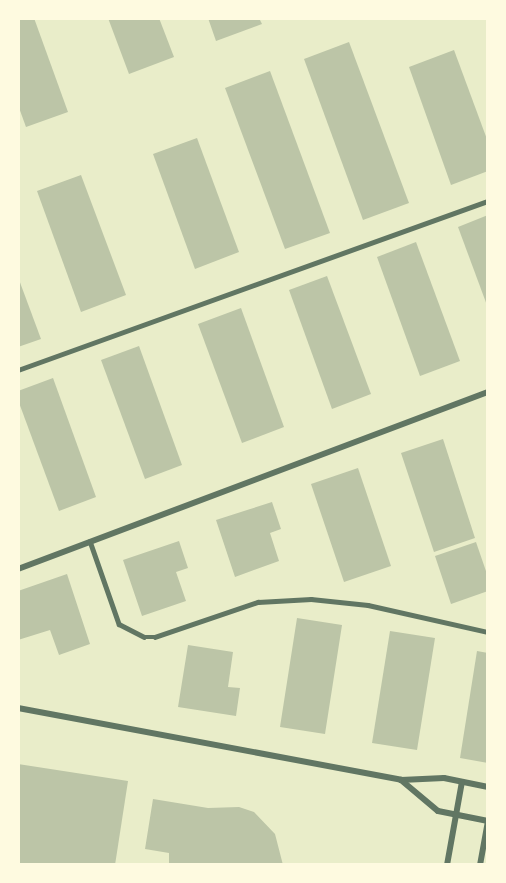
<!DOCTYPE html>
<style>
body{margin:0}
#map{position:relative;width:506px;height:883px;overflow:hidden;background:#e9edc9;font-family:"DejaVu Sans",sans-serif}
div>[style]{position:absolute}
.building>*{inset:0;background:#bcc5a7}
.service>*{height:4.5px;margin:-2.25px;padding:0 2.25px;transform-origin:2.25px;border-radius:2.25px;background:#617663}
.minor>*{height:6px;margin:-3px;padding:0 3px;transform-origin:3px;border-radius:3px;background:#617663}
span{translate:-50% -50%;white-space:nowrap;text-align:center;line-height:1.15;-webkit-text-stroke:6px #fefae0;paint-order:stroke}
.frame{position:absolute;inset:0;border:20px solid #fefae0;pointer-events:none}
</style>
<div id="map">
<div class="building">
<div style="clip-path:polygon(18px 18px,34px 18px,68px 112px,26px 127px,18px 105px)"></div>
<div style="clip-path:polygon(108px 18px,159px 18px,174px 57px,129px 74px)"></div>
<div style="clip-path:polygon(208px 18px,259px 18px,262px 24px,216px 41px)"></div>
<div style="clip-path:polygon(349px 42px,409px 203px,363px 220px,304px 59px)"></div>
<div style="clip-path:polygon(454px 50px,488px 142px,488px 171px,451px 185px,409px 67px)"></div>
<div style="clip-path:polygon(270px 71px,330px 233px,285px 249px,225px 88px)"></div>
<div style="clip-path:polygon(197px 138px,239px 252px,195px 269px,153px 154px)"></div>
<div style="clip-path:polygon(81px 175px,126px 295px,81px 312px,37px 191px)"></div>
<div style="clip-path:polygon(488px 215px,488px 308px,458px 227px)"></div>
<div style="clip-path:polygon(416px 242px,460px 361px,420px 376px,377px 257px)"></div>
<div style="clip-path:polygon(327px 276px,371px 394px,332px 409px,289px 290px)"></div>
<div style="clip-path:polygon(18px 277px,41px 339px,18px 347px)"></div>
<div style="clip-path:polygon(241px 308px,284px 427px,242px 443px,198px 324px)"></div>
<div style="clip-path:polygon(139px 346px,182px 465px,145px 479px,101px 360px)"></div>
<div style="clip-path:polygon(53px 378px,96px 497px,59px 511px,18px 400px,18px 391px)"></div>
<div style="clip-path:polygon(443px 439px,475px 538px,434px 552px,401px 453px)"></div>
<div style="clip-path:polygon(358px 468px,391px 566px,344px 582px,311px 484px)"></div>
<div style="clip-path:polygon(272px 502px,281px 529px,270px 533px,279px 561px,235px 577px,216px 520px)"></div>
<div style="clip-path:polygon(179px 541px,188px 568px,176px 572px,186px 601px,142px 616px,123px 560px)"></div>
<div style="clip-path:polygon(476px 542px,488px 577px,488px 591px,451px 604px,435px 556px)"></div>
<div style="clip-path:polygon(67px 574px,90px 644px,59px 655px,50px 630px,18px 640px,18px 591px)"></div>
<div style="clip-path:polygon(297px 618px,342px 625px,325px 734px,280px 727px)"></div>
<div style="clip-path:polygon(390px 631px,435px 638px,417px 750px,372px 743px)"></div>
<div style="clip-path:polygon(188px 645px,233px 652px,228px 687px,240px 688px,236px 716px,178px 707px)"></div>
<div style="clip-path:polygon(477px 651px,488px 653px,488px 763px,460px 758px)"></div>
<div style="clip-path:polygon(18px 764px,128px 781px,115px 865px,18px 864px)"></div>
<div style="clip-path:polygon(153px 799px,208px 808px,239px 807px,254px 812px,275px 834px,283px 865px,169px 865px,169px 853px,145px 849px)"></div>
</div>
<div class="service">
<div style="left:18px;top:370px;width:499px;rotate:-19.8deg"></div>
<div style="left:90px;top:541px;width:88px;rotate:70.7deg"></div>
<div style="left:119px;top:624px;width:28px;rotate:27deg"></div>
<div style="left:144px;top:637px;width:11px"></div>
<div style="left:155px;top:637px;width:109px;rotate:-18.8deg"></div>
<div style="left:258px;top:602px;width:53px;rotate:-3.2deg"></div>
<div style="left:311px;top:599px;width:57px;rotate:6deg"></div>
<div style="left:368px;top:605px;width:123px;rotate:12.7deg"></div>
</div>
<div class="minor">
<div style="left:18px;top:569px;width:502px;rotate:-20.64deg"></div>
<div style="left:18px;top:708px;width:390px;rotate:10.6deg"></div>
<div style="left:401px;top:780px;width:43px;rotate:-2.7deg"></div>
<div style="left:444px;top:778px;width:45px;rotate:11.6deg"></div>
<div style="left:401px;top:780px;width:48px;rotate:40deg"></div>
<div style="left:438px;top:811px;width:51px;rotate:11.3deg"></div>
<div style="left:447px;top:865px;width:84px;rotate:-79.8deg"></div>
<div style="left:480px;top:865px;width:45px;rotate:-79.7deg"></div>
</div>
<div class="frame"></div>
</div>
